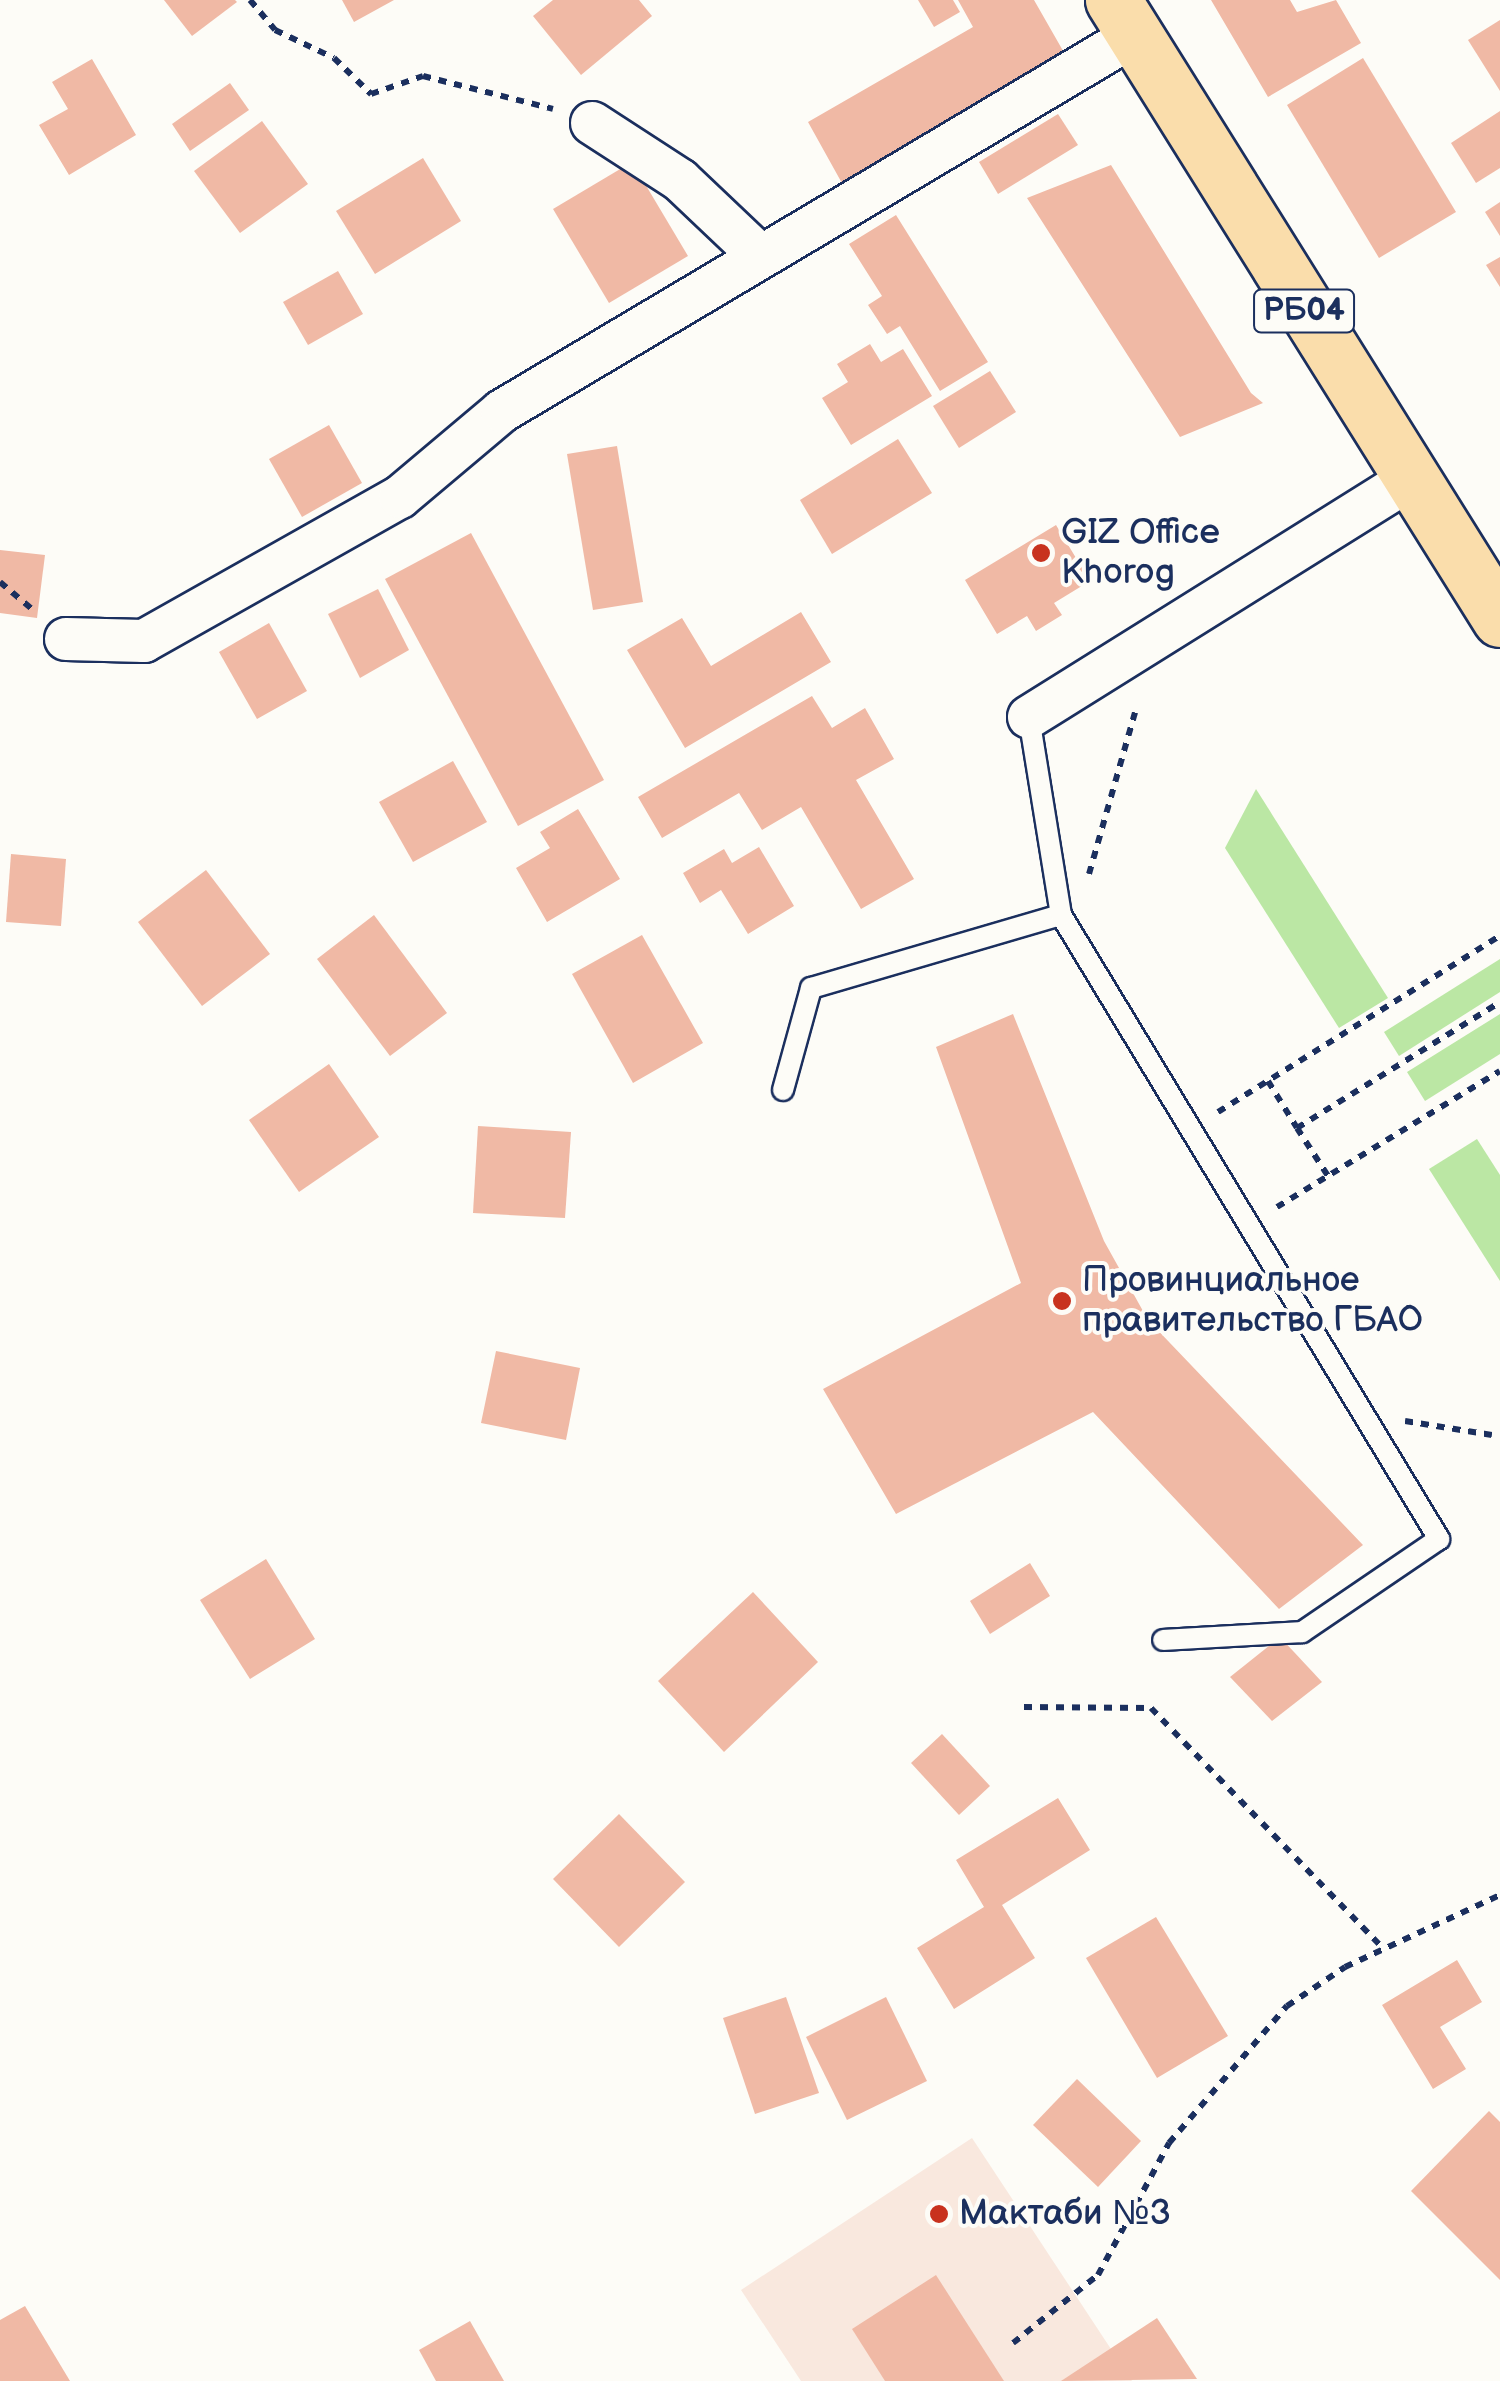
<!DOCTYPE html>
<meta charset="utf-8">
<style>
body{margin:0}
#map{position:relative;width:1500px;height:2381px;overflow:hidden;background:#fdfcf7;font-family:"Balsamiq Sans",sans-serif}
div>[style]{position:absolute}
.built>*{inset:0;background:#f9e8de}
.green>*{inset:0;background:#bbe7a4}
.building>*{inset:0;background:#f0b9a5}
.path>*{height:6px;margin-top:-3px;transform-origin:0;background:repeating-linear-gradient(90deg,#1b2f5e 0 8px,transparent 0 16px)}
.roads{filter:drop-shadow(2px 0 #1b2f5e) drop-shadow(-2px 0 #1b2f5e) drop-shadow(0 2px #1b2f5e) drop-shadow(0 -2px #1b2f5e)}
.service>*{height:20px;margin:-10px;padding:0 10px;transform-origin:10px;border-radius:10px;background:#fdfcf7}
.minor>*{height:42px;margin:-21px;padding:0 21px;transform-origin:21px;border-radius:21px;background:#fdfcf7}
.primary>*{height:55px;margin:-27.5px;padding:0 27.5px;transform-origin:27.5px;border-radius:27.5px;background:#faddab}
.dots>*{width:28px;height:28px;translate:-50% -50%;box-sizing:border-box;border:5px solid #fdfcf7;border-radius:50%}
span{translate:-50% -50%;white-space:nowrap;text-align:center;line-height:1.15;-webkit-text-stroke:8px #fdfcf7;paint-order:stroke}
.shield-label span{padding:2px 8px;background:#fdfcf7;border:2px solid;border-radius:8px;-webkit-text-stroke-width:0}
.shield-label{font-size:32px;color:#1b2f5e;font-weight:700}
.poi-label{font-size:35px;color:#1b2f5e}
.left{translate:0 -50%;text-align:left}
</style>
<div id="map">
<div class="built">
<div style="clip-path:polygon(972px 2138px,1132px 2381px,801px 2381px,741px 2290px)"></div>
</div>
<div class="green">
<div style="clip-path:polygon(1256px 789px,1388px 998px,1339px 1028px,1225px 848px)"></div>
<div style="clip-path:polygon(1500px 959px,1500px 992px,1399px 1056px,1384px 1032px)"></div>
<div style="clip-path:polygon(1500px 1014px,1500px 1054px,1425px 1101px,1407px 1072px)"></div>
<div style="clip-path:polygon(1477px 1139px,1500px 1175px,1500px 1281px,1429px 1169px)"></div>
</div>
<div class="building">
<div style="clip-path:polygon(164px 0,235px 0,237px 2px,192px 36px)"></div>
<div style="clip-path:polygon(342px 0,394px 0,354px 22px)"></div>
<div style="clip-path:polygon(553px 0,639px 0,652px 16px,581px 75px,533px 16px)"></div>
<div style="clip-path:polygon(918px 0,953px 0,960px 12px,934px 27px)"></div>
<div style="clip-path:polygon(958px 0,1034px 0,1066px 56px,843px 185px,808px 122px,973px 27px)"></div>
<div style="clip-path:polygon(1211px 0,1290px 0,1297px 12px,1336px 0,1361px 43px,1268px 97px)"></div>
<div style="clip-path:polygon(1500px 20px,1500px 91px,1468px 40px)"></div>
<div style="clip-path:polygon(1363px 58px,1456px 212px,1379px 258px,1287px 105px)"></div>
<div style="clip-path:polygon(92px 59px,136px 135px,69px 175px,39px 125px,68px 109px,52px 82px)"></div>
<div style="clip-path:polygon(230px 83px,249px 110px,190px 151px,172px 124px)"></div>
<div style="clip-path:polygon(1500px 111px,1500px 168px,1476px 183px,1451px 143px)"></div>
<div style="clip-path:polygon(1058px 114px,1078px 145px,998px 194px,979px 162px)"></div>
<div style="clip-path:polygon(262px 121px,308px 184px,240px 233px,194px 171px)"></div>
<div style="clip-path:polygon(423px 158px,461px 221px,375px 274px,336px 211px)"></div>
<div style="clip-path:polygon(632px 162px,688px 256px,609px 303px,553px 209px)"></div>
<div style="clip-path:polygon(1111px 165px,1251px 393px,1263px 403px,1180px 437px,1027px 198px)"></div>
<div style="clip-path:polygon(1500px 202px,1500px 236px,1485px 212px)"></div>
<div style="clip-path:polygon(896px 215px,988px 362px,940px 391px,900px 326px,887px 334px,868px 305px,882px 296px,849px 244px)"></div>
<div style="clip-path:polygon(1500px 257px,1500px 287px,1486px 265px)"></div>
<div style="clip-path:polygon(338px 271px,363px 314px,308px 345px,283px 302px)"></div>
<div style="clip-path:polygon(870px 344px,881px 362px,903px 349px,932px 396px,851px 445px,822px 398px,848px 382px,837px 364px)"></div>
<div style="clip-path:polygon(990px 371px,1016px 412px,959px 448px,933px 406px)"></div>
<div style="clip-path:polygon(329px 425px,362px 483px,302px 517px,269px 459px)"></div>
<div style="clip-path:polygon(898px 439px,932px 493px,832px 554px,800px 500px)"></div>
<div style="clip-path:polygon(617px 446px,643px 602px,593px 610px,567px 454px)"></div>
<div style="clip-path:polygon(1056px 525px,1090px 581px,1054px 603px,1062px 615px,1036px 631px,1027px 616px,997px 634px,965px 580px)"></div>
<div style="clip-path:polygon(471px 533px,604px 780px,518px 826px,385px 579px)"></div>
<div style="clip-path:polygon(0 550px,45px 555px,37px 618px,0 613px)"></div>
<div style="clip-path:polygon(378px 589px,409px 650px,360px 678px,328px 614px)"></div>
<div style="clip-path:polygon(801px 612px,831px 662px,685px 748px,627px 650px,682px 618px,711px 666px)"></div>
<div style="clip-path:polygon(269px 623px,307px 691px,257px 719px,219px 652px)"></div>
<div style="clip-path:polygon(812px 696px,832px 728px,865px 708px,894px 759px,856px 780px,914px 879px,861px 909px,801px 807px,762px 830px,739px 793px,662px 838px,638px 797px)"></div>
<div style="clip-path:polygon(453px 761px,487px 822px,413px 862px,379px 802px)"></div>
<div style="clip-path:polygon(578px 809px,620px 879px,547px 922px,516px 868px,550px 848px,540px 832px)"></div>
<div style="clip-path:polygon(759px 847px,794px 906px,748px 934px,721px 890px,700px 903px,683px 873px,724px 849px,732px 863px)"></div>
<div style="clip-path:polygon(11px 854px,66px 859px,61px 926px,6px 922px)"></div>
<div style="clip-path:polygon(206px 870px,270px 954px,202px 1006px,138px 922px)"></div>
<div style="clip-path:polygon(374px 915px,447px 1013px,390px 1056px,317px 959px)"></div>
<div style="clip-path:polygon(642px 935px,703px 1043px,633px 1083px,572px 974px)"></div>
<div style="clip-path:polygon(1013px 1014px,1104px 1241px,1148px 1320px,1363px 1545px,1279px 1609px,1093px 1412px,896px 1514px,823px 1389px,1021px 1283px,936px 1047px)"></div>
<div style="clip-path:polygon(329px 1064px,379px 1137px,299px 1192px,249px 1120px)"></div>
<div style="clip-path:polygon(478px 1126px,571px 1132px,565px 1218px,473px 1213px)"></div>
<div style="clip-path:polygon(496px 1351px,580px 1368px,566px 1440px,481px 1423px)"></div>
<div style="clip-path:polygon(266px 1559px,315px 1639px,250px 1679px,200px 1600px)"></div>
<div style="clip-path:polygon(1030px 1563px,1050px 1596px,990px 1634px,970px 1601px)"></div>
<div style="clip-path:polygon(753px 1592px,818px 1662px,724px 1752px,658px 1681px)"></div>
<div style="clip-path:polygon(1280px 1637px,1322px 1682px,1272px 1721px,1230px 1677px)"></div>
<div style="clip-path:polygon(942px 1734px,990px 1786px,959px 1815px,911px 1763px)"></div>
<div style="clip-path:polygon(1058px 1798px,1090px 1850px,1002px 1905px,1035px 1958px,954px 2009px,917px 1948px,984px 1907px,956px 1860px)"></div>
<div style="clip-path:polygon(619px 1814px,685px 1882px,619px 1947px,553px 1879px)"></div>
<div style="clip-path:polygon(1156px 1917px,1228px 2036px,1157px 2078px,1086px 1958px)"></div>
<div style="clip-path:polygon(1457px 1960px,1482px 2002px,1440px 2027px,1466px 2069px,1433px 2089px,1382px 2005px)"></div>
<div style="clip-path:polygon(786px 1997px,819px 2093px,755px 2114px,723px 2018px)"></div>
<div style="clip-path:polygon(886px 1997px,927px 2081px,847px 2120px,806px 2037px)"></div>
<div style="clip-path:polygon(1077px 2079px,1141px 2141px,1098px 2187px,1033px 2125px)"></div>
<div style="clip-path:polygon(1489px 2111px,1500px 2122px,1500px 2280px,1411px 2191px)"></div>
<div style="clip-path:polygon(936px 2275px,1004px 2381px,885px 2381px,852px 2329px)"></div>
<div style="clip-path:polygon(25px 2306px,70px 2381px,0 2381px,0 2320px)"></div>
<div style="clip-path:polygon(1157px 2318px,1197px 2379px,1061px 2381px)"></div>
<div style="clip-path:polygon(470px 2321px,504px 2381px,436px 2381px,419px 2350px)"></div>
</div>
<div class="path">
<div style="left:250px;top:0;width:39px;rotate:50deg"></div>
<div style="left:275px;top:30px;width:65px;rotate:25.4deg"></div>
<div style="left:334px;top:58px;width:52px;rotate:44.2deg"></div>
<div style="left:371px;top:94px;width:55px;rotate:-19.1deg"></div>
<div style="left:423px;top:76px;width:134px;rotate:14.2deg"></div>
<div style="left:0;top:582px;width:43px;rotate:40.3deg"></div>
<div style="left:1089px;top:874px;width:168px;rotate:-74.1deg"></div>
<div style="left:1268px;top:1081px;width:55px;rotate:58.3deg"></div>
<div style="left:1297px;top:1128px;width:239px;rotate:-31.8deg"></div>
<div style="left:1218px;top:1112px;width:332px;rotate:-32deg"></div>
<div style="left:1297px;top:1128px;width:57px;rotate:57.1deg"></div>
<div style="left:1277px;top:1207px;width:261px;rotate:-31.4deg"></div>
<div style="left:1405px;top:1421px;width:88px;rotate:9.1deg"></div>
<div style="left:1024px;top:1707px;width:127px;rotate:0.5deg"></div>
<div style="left:1151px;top:1708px;width:334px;rotate:46deg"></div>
<div style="left:1013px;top:2343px;width:109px;rotate:-38.7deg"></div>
<div style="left:1098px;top:2275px;width:150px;rotate:-61.7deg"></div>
<div style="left:1169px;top:2143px;width:181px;rotate:-49.3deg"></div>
<div style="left:1287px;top:2006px;width:70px;rotate:-33.9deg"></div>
<div style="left:1345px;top:1967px;width:171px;rotate:-24.9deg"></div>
</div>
<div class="roads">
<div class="service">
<div style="left:1061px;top:915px;width:730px;rotate:58.79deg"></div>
<div style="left:1439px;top:1539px;width:166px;rotate:145.8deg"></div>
<div style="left:1302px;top:1632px;width:139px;rotate:176.7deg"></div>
<div style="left:783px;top:1090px;width:106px;rotate:-74.6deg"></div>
<div style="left:811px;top:988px;width:260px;rotate:-16.3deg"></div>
<div style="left:1061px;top:915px;width:201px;rotate:-99.2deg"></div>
</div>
<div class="minor">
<div style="left:592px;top:123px;width:105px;rotate:32.9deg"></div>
<div style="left:680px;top:180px;width:105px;rotate:43.5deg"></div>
<div style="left:66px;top:639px;width:78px;rotate:1.5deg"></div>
<div style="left:144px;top:641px;width:294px;rotate:-29.4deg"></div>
<div style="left:400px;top:497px;width:133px;rotate:-40.1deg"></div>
<div style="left:502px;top:411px;width:734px;rotate:-30.72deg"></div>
<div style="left:1029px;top:717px;width:449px;rotate:-32deg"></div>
</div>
<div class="primary">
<div style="left:1113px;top:0;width:730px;rotate:57.99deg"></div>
</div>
</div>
<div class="dots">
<div style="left:1041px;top:553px;background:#c8321e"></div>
<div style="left:1062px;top:1301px;background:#c8321e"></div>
<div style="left:939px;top:2214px;background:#c8321e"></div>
</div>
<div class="shield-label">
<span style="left:1304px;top:311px">РБ04</span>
</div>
<div class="poi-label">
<span class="left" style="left:1061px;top:553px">GIZ Office<br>Khorog</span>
<span class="left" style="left:1082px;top:1301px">Провинциальное<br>правительство ГБАО</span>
<span class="left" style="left:959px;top:2214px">Мактаби №3</span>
</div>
</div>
